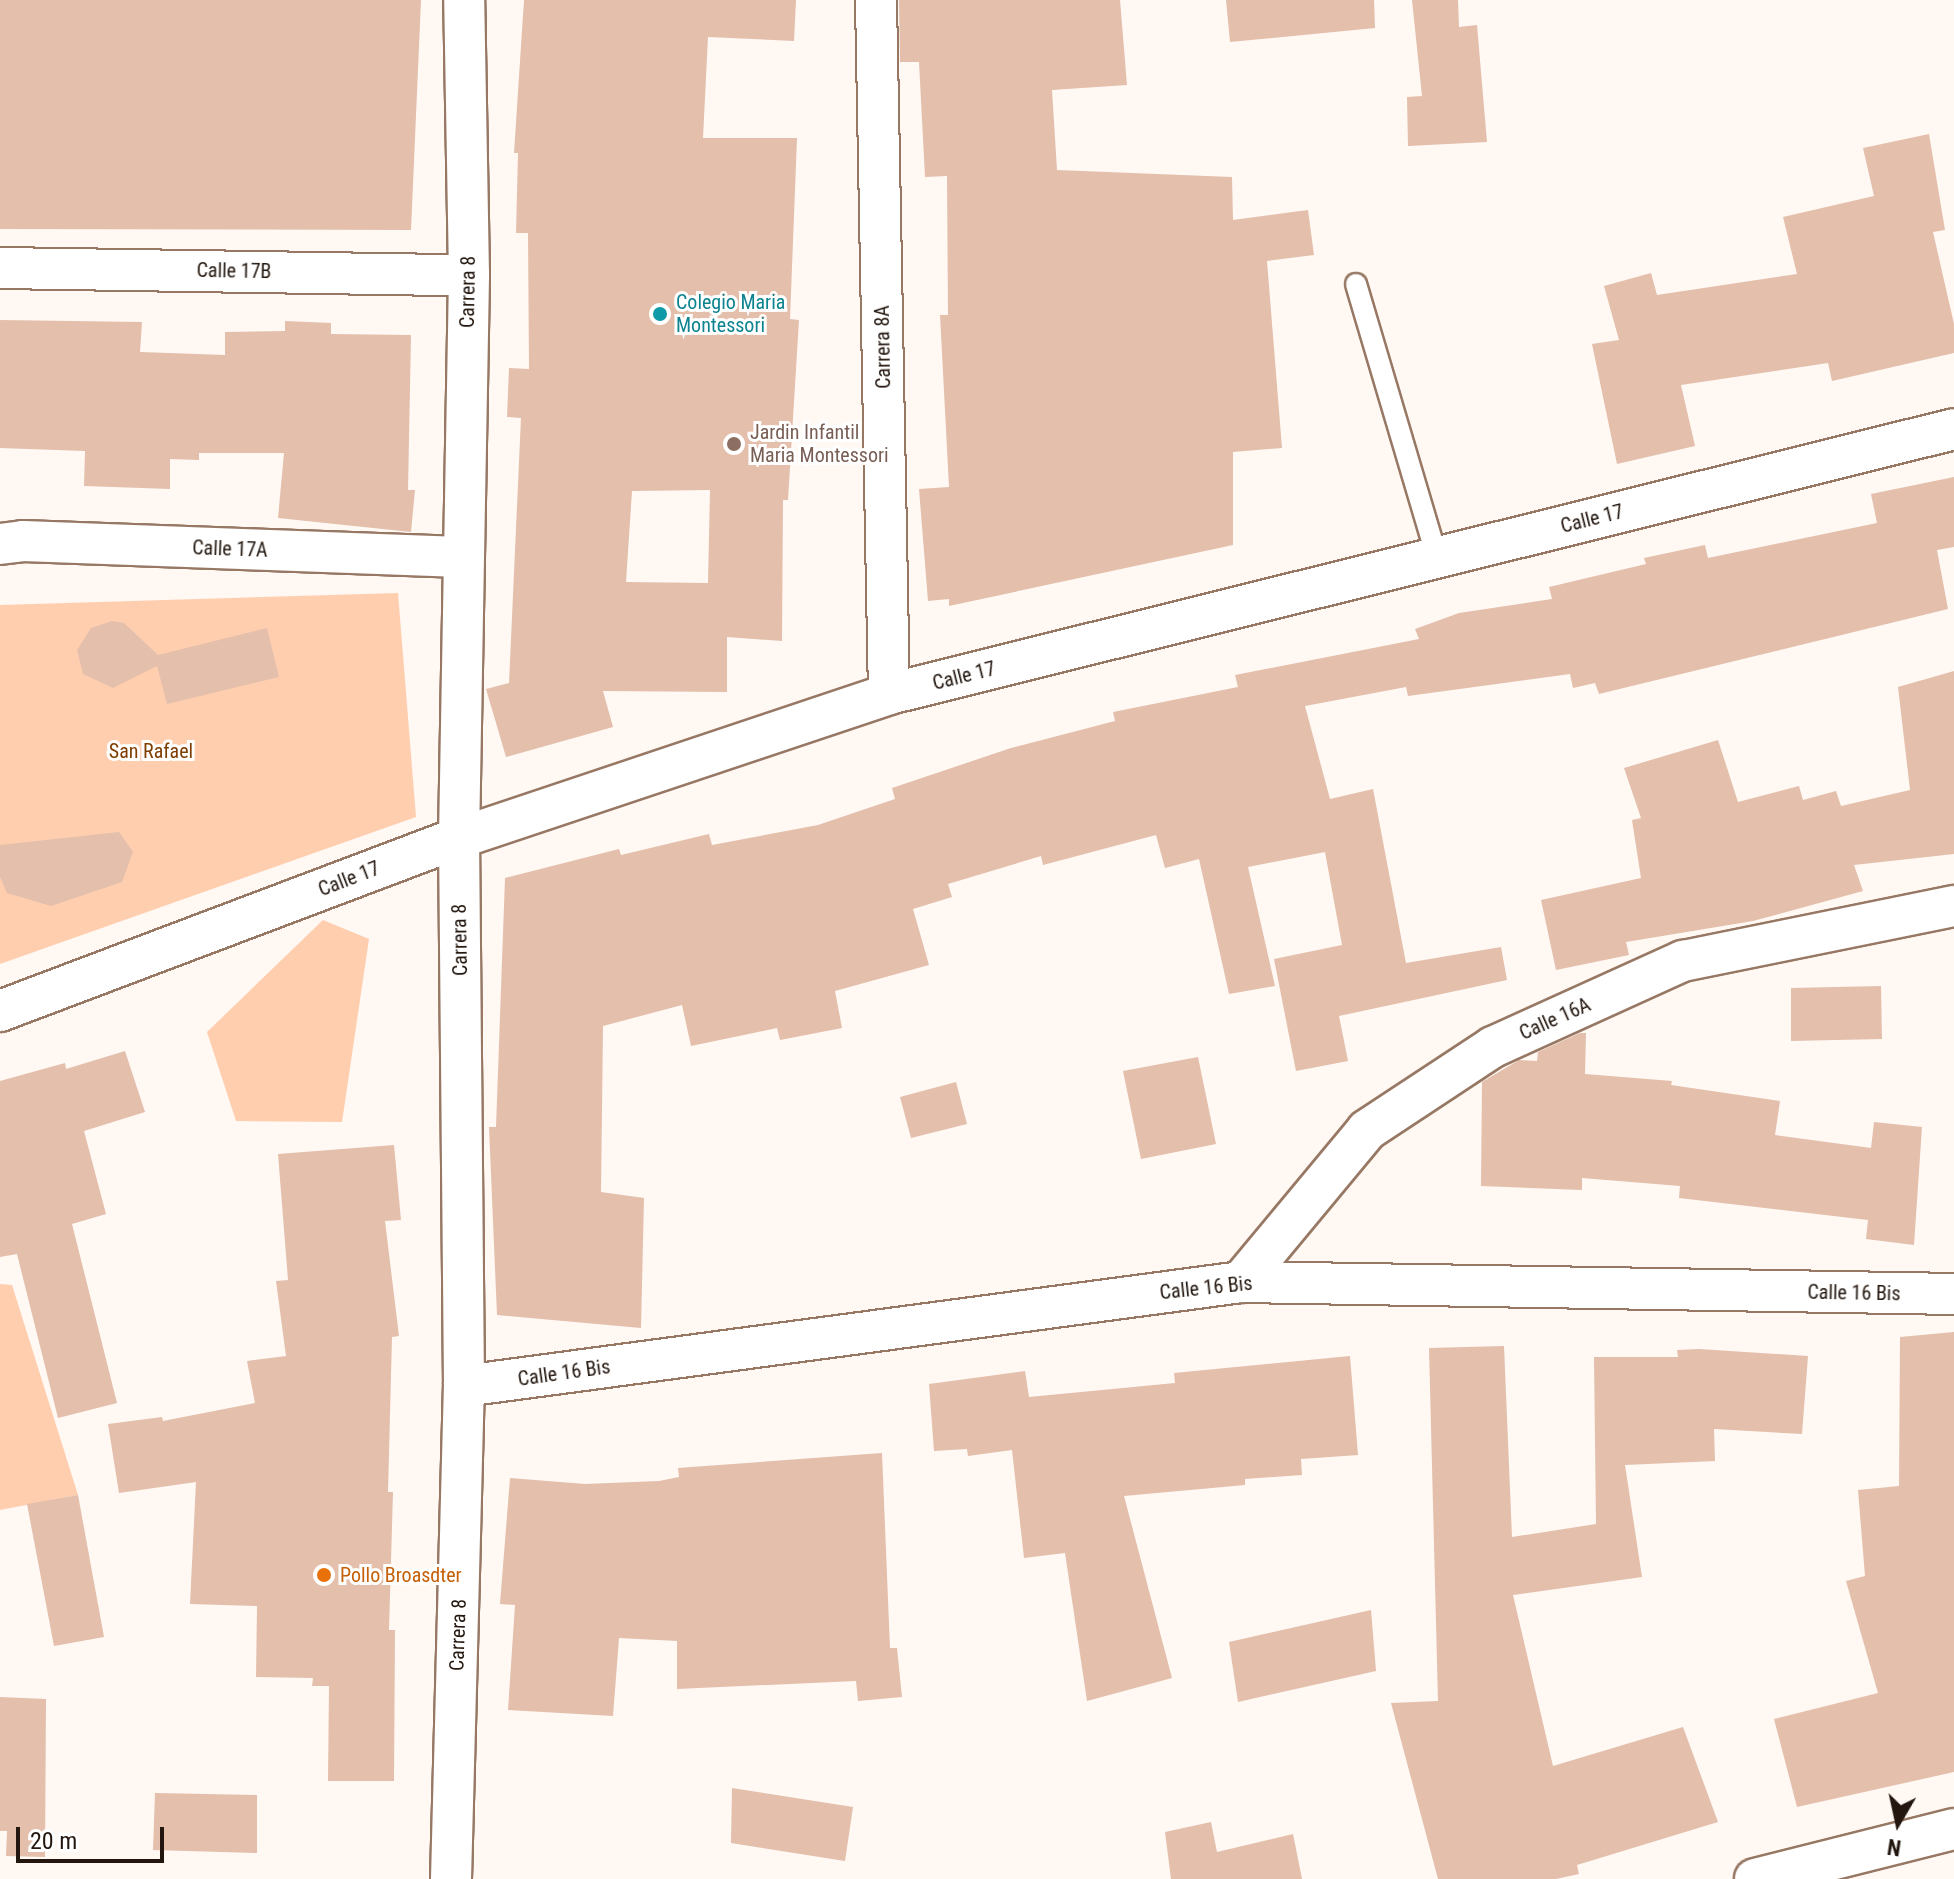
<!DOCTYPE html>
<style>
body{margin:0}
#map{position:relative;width:1954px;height:1879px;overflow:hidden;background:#fff8f3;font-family:"Roboto Condensed",sans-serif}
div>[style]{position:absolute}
.green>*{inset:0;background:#ffceaf}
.building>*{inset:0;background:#e3bfac}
.roads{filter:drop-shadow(2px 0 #977864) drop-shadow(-2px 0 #977864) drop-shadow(0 2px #977864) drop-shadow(0 -2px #977864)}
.lane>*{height:20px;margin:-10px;padding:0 10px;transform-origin:10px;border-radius:10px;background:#fff}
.street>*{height:40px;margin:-20px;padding:0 20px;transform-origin:20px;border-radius:20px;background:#fff}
.dots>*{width:22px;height:22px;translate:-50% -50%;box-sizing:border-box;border:4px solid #fff;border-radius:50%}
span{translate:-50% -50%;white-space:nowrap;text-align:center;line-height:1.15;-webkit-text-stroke:6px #fff;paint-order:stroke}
.street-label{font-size:20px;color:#22160e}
.culture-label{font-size:20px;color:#0d838f}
.left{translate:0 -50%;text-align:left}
.education-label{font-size:20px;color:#785e54}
.park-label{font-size:20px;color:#803e00}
.food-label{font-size:20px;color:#c56008}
.north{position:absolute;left:1858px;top:1783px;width:80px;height:80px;-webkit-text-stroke:6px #fff;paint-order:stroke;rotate:189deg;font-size:22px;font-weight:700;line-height:32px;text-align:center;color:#22160e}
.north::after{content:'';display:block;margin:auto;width:28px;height:36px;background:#22160e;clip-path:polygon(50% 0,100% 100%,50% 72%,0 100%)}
.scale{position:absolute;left:16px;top:1827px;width:148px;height:36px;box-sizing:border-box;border:4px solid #22160e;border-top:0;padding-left:10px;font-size:24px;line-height:28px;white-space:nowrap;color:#22160e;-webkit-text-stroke:6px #fff;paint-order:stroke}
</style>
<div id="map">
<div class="green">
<div style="clip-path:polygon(398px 593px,416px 817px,0 964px,0 605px)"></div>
<div style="clip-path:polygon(323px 920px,369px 939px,342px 1122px,236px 1121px,207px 1032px)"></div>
<div style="clip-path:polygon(0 1284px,12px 1285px,78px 1495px,0 1510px)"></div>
</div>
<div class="building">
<div style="clip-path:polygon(0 0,421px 0,411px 230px,0 229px)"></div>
<div style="clip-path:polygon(evenodd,524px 0,796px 0,794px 41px,708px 37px,703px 138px,797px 138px,790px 319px,799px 320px,788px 500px,783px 500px,782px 641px,727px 637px,727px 692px,603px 691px,613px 727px,506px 757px,486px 689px,509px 683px,521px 418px,507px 417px,509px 368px,529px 369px,528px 233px,516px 233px,518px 153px,514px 153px,524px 0,710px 490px,708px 583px,626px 582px,632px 491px,710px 490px)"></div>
<div style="clip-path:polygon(899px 0,1120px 0,1127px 85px,1052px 90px,1057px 170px,1232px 177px,1233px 220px,1308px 210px,1314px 255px,1267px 261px,1282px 448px,1233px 452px,1233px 545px,949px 606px,949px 599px,928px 601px,919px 489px,949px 487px,940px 315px,948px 315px,947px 176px,925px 177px,919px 62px,900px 62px)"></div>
<div style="clip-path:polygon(1226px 0,1374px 0,1375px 28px,1230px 42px)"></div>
<div style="clip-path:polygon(1412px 0,1458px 0,1459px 27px,1477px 25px,1487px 142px,1408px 146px,1407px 97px,1422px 96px)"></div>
<div style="clip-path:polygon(1929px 134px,1945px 230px,1933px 232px,1954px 324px,1954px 353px,1832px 381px,1828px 363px,1681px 385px,1695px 446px,1617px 464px,1592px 344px,1619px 340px,1604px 286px,1651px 273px,1657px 295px,1797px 274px,1783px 217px,1874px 196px,1863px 148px)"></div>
<div style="clip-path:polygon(0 320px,142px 322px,140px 352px,225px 355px,225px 332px,285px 331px,285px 321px,331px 323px,331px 334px,411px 335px,408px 490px,415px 490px,411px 532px,278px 518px,284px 453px,199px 453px,199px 460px,170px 459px,170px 489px,84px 486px,85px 451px,0 448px)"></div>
<div style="clip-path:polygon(1954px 477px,1954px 547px,1937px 550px,1948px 609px,1599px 694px,1595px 683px,1573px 688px,1570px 674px,1408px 696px,1406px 687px,1305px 706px,1330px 799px,1373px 789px,1406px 963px,1501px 947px,1507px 980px,1339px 1016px,1348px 1061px,1296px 1071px,1274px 959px,1342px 945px,1325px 852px,1248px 867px,1275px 986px,1229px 994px,1199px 859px,1165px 868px,1156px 835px,1043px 865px,1041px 856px,948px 884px,952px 897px,913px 909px,929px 965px,835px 991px,842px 1028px,780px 1040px,777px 1028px,691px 1046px,682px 1005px,603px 1026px,601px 1192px,644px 1198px,641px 1328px,497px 1315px,489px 1127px,496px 1127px,505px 878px,619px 849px,621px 855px,709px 834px,712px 845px,818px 825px,895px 799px,892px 788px,1011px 748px,1115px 721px,1113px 712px,1238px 687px,1235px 675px,1419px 639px,1415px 629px,1459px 613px,1552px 599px,1549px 587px,1646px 564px,1644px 558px,1705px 545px,1708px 558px,1877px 523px,1871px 494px)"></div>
<div style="clip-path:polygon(112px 621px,124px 623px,158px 655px,267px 628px,279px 677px,167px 704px,157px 666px,113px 688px,83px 674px,77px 650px,91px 628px)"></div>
<div style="clip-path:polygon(1954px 671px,1954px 854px,1854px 865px,1863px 891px,1753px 921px,1626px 942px,1629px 955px,1556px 970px,1541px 900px,1641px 878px,1632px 820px,1641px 818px,1624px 768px,1718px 740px,1738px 802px,1799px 786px,1803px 800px,1836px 791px,1841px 806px,1910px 790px,1898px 687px)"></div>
<div style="clip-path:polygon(119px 832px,133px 852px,122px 882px,51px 906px,7px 893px,0 877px,0 845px)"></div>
<div style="clip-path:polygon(1881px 986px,1882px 1039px,1791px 1041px,1791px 988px)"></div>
<div style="clip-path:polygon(1580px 1033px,1586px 1033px,1585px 1074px,1672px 1081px,1671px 1085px,1780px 1101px,1775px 1135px,1871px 1148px,1874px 1122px,1922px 1127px,1914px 1245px,1866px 1239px,1868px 1220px,1679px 1198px,1680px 1186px,1582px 1178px,1582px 1190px,1481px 1186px,1482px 1082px,1519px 1060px,1537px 1061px,1538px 1052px)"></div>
<div style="clip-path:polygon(125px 1051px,145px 1112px,84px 1131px,106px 1214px,72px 1224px,117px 1403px,58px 1418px,17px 1254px,0 1257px,0 1081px,65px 1063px,66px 1069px)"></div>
<div style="clip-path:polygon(1198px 1057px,1216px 1144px,1141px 1159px,1123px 1071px)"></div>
<div style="clip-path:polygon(956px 1082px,967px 1124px,911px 1138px,900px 1097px)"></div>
<div style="clip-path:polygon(394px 1145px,401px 1220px,385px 1221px,399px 1336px,392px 1337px,388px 1492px,393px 1492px,389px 1630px,395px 1630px,394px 1781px,328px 1781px,329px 1686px,312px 1686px,313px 1678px,256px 1677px,257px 1606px,190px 1604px,196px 1482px,119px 1493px,108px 1424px,162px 1417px,163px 1421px,255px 1403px,247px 1361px,286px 1356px,276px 1281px,288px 1280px,278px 1154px)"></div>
<div style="clip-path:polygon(1954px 1332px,1954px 1772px,1797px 1807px,1774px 1719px,1878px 1693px,1846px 1581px,1865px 1576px,1858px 1490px,1899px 1486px,1900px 1337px)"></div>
<div style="clip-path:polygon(1504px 1346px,1512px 1537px,1596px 1524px,1594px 1357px,1678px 1357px,1677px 1350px,1699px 1349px,1808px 1356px,1802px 1434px,1714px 1429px,1715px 1461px,1625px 1465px,1642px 1577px,1513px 1595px,1553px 1766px,1683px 1727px,1718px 1822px,1577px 1865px,1579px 1874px,1556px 1879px,1438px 1879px,1391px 1703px,1438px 1701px,1429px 1348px)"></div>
<div style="clip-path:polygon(1350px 1356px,1358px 1455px,1301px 1459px,1302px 1475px,1245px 1479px,1245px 1485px,1124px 1496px,1172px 1678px,1087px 1701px,1065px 1553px,1024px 1558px,1012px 1450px,968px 1456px,967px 1449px,934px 1451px,929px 1384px,1025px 1371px,1029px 1397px,1175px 1383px,1174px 1373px)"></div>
<div style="clip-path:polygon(882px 1453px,890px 1648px,897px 1648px,902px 1697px,858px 1701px,856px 1681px,677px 1689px,677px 1641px,619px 1638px,613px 1716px,508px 1710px,515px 1605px,500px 1604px,510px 1478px,585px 1484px,659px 1481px,679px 1477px,678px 1468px)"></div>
<div style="clip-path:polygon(78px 1495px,104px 1637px,54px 1646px,27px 1504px)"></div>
<div style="clip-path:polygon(1371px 1610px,1376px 1671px,1238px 1702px,1229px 1642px)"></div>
<div style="clip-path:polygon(0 1697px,46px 1699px,45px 1857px,6px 1856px,7px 1831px,0 1831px)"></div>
<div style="clip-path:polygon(732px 1788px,853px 1807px,845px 1861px,731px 1843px)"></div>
<div style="clip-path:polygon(155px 1793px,257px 1795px,257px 1853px,153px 1850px)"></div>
<div style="clip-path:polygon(1211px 1822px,1217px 1852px,1293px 1834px,1302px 1879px,1171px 1879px,1165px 1832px)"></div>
</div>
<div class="roads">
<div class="lane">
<div style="left:1356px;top:284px;width:286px;rotate:73.5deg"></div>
</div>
<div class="street">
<div style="left:876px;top:0;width:694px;rotate:88.93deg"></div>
<div style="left:0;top:268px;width:469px;rotate:0.9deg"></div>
<div style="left:0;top:544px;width:23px;rotate:-7deg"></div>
<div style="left:23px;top:541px;width:438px;rotate:2.1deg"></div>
<div style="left:0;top:1011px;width:491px;rotate:-20.7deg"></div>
<div style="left:459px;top:838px;width:453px;rotate:-18.5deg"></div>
<div style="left:889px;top:694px;width:1097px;rotate:-13.97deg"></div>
<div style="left:1241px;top:1282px;width:197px;rotate:-50.3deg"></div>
<div style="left:1367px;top:1130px;width:151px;rotate:-33.4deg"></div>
<div style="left:1493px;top:1047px;width:209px;rotate:-24.4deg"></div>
<div style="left:1683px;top:961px;width:277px;rotate:-11.5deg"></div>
<div style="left:464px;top:1386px;width:784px;rotate:-7.62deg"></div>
<div style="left:1241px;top:1282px;width:713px;rotate:0.96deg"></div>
<div style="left:451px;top:1879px;width:493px;rotate:-88.5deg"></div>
<div style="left:464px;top:1386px;width:548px;rotate:-90.52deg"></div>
<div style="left:459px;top:838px;width:563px;rotate:-88.98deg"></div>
<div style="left:469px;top:275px;width:275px;rotate:-91deg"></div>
<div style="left:1755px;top:1879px;width:205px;rotate:-14.1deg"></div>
</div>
</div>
<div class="dots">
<div style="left:660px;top:314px;background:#0f9aa8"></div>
<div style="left:734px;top:444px;background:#8d6e63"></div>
<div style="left:324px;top:1575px;background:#e8710a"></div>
</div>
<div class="street-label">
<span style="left:234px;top:271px;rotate:1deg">Calle 17B</span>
<span style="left:468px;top:292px;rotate:-89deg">Carrera 8</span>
<span style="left:883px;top:347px;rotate:-91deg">Carrera 8A</span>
<span style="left:1592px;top:519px;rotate:-14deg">Calle 17</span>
<span style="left:230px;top:549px;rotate:2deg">Calle 17A</span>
<span style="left:964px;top:676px;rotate:-14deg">Calle 17</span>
<span style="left:349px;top:879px;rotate:-21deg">Calle 17</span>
<span style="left:460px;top:940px;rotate:-91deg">Carrera 8</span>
<span style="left:1555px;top:1019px;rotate:-24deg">Calle 16A</span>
<span style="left:1206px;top:1288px;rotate:-6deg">Calle 16 Bis</span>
<span style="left:1854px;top:1293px;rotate:1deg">Calle 16 Bis</span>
<span style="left:564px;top:1373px;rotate:-8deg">Calle 16 Bis</span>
<span style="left:458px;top:1635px;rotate:-88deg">Carrera 8</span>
</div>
<div class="culture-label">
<span class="left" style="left:676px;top:314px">Colegio Maria<br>Montessori</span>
</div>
<div class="education-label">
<span class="left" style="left:750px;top:444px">Jardin Infantil<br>Maria Montessori</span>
</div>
<div class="park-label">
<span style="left:151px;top:751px">San Rafael</span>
</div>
<div class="food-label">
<span class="left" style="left:340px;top:1575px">Pollo Broasdter</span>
</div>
<div class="north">N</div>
<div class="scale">20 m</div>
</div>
